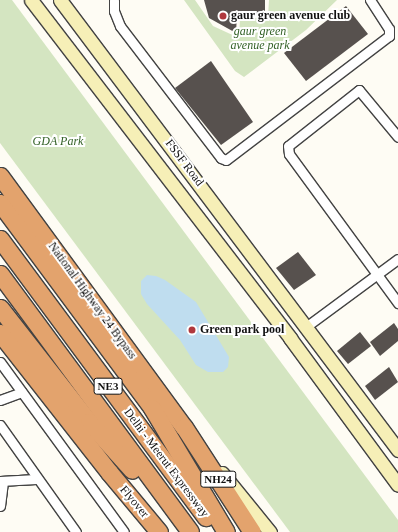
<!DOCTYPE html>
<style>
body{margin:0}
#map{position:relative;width:398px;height:532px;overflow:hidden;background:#fefcf4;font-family:"Times New Roman",serif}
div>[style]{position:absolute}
.green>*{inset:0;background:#d4e5c1}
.water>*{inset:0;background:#bfddef}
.building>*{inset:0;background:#57514e}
.roads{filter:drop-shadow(1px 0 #434343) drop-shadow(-1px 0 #434343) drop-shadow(0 1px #434343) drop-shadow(0 -1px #434343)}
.street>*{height:9px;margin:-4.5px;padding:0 4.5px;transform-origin:4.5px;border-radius:4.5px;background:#fff}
.secondary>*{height:13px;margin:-6.5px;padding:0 6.5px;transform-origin:6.5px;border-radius:6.5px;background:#f6efb7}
.highway>*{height:17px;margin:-8.5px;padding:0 8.5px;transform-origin:8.5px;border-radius:8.5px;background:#e3a36d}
.dots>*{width:11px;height:11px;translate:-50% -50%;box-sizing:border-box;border:2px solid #fff;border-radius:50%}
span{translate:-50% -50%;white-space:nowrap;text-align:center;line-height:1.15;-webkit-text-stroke:4px #fff;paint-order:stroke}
.shield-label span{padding:1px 3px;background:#fff;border:1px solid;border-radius:3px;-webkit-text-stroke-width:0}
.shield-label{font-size:11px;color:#101010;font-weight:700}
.poi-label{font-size:12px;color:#101010;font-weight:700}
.left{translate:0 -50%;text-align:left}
.park-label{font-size:12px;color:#336127;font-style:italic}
.street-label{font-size:12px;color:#101010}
</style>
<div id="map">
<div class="green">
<div style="clip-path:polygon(0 0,12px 0,398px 520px,398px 532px,290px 532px,0 143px)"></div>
<div style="clip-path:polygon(184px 0,195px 0,213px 26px,239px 38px,240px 19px,268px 17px,269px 0,337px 0,306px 30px,244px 77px,235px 71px)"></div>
</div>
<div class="water">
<div style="clip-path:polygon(147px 275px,156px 276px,165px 280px,196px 302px,229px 357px,228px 367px,223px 372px,208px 372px,196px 365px,180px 340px,147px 304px,141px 294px,141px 281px)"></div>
</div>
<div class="building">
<div style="clip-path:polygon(204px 0,265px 0,265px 14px,237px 15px,236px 33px,209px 18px)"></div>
<div style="clip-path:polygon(346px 6px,368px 34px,306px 81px,284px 53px)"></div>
<div style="clip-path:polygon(211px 61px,253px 122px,221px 145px,175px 88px)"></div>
<div style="clip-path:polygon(298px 252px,316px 275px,294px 290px,276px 268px)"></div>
<div style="clip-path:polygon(394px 323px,398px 329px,398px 341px,380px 356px,370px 342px)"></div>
<div style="clip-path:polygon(360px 332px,371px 346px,348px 364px,337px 351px)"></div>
<div style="clip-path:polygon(389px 367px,398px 382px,375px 400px,365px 386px)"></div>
</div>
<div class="roads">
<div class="street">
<div style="left:114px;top:0;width:11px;rotate:90deg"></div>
<div style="left:114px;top:11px;width:16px;rotate:68deg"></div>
<div style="left:120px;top:26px;width:166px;rotate:52.6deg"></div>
<div style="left:221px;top:158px;width:5px;rotate:22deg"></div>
<div style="left:226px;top:160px;width:205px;rotate:-37.3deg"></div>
<div style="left:389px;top:36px;width:7px;rotate:-90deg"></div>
<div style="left:389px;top:29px;width:35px;rotate:-123deg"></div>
<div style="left:398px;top:137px;width:61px;rotate:-129.7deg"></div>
<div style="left:359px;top:90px;width:90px;rotate:141.7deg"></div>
<div style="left:288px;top:146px;width:8px;rotate:83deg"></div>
<div style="left:289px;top:154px;width:185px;rotate:53.8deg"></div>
<div style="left:307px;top:326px;width:113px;rotate:-36.4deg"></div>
<div style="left:0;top:362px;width:210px;rotate:53.9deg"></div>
<div style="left:0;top:400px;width:23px;rotate:-20deg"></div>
<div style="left:0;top:425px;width:131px;rotate:54.6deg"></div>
<div style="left:0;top:481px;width:36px;rotate:-3deg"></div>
<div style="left:0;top:506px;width:25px;rotate:-83deg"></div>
</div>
<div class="secondary">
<div style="left:31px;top:0;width:426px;rotate:52.5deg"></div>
<div style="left:290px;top:338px;width:182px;rotate:53.7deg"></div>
<div style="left:60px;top:0;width:563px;rotate:53.09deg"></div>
<div style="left:222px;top:473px;width:76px;rotate:50.9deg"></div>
</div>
<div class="highway">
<div style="left:0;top:176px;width:311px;rotate:53.8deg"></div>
<div style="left:184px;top:427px;width:125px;rotate:57.1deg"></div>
<div style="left:0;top:203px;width:255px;rotate:53.4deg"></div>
<div style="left:152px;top:408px;width:144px;rotate:59.2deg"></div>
<div style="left:0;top:239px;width:346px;rotate:53.5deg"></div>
<div style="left:0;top:274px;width:320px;rotate:53.6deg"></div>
<div style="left:0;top:308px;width:145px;rotate:52deg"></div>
<div style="left:89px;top:422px;width:64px;rotate:48.1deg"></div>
<div style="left:0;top:333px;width:177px;rotate:51.9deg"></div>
<div style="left:109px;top:472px;width:78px;rotate:50.2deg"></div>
</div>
</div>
<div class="dots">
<div style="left:223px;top:16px;background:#b0383d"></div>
<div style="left:192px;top:330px;background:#b0383d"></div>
</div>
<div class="shield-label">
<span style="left:108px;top:386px">NE3</span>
<span style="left:218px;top:479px">NH24</span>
</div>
<div class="poi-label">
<span class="left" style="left:231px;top:16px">gaur green avenue club</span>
<span class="left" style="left:200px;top:330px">Green park pool</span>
</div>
<div class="park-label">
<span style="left:260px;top:39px">gaur green<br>avenue park</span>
<span style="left:58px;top:142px">GDA Park</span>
</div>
<div class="street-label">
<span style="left:184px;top:163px;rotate:53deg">FSSF Road</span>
<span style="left:92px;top:301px;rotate:54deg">National Highway 24 Bypass</span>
<span style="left:166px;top:463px;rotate:53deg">Delhi - Meerut Expressway</span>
<span style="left:134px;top:502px;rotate:50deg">Flyover</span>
</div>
</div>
